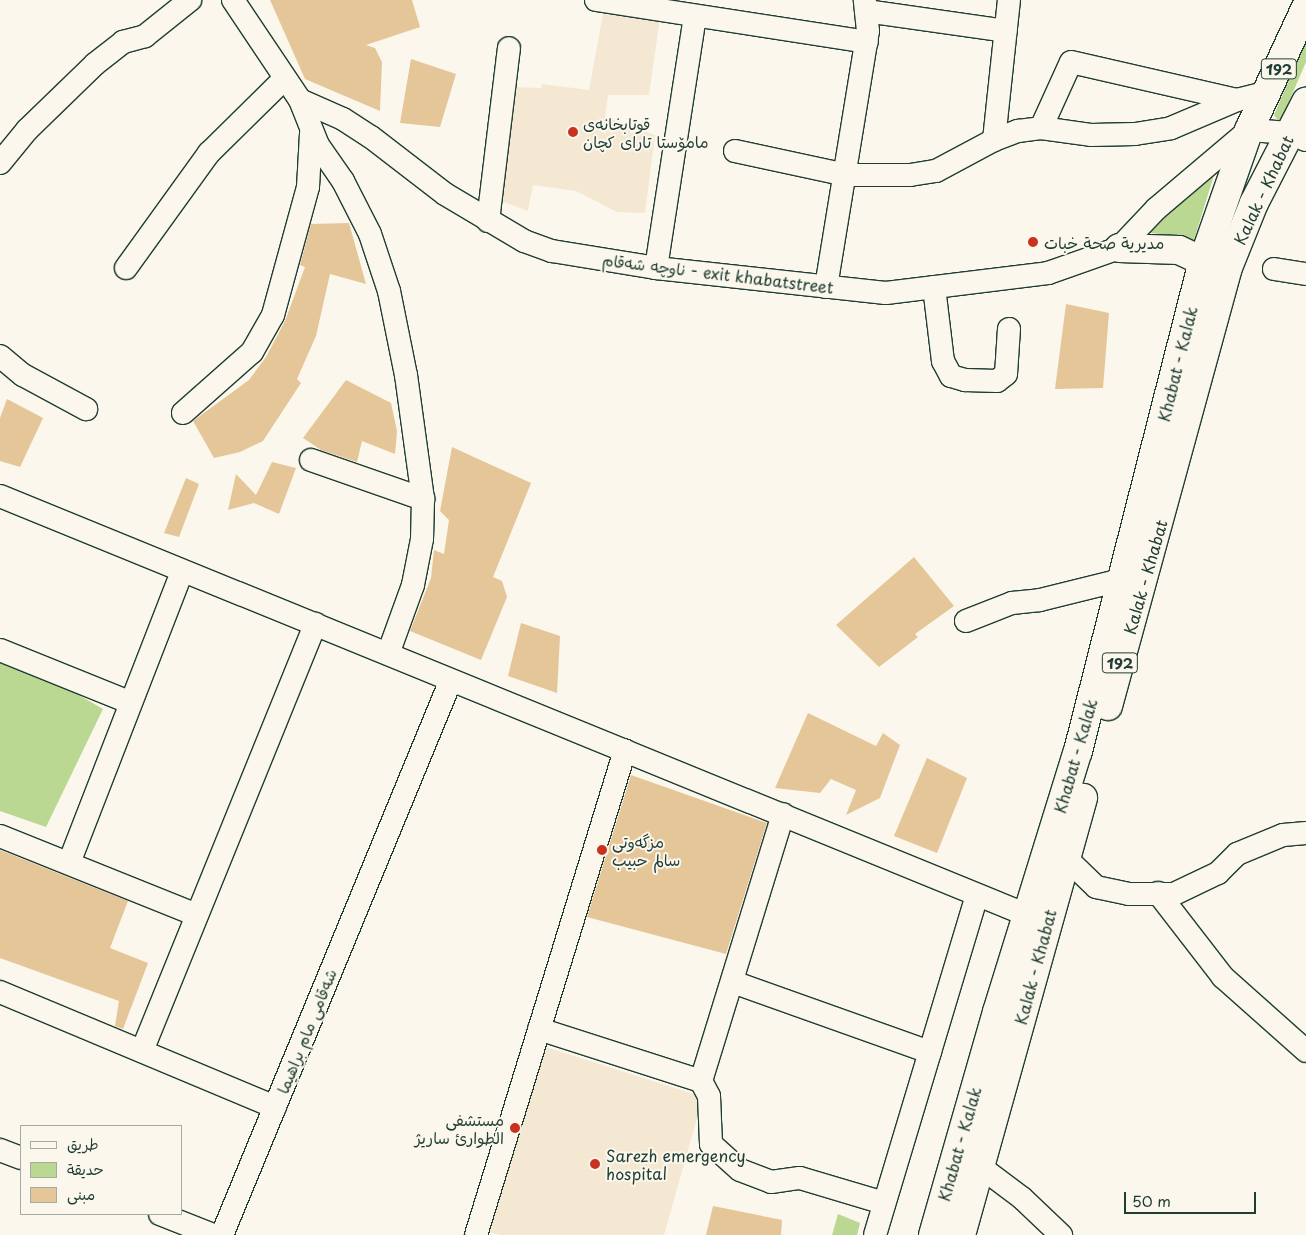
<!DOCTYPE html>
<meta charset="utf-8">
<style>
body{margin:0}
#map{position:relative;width:1306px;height:1235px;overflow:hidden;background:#fbf7ec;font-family:"Playpen Sans","Playpen Sans Arabic",sans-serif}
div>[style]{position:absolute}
.built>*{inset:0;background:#f4e8d3}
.green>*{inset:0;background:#bad891}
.building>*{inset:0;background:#e5c698}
.roads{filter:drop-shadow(1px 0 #1f3d34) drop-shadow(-1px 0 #1f3d34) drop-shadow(0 1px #1f3d34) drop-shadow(0 -1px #1f3d34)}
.minor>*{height:22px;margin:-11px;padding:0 11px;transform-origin:11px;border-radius:11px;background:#fbf7ec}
.major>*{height:28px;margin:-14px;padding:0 14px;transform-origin:14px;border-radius:14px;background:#fbf7ec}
.dots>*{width:14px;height:14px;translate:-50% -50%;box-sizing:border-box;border:2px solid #fbf7ec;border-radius:50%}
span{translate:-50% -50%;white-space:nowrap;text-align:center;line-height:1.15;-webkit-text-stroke:4px #fbf7ec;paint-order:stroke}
.shield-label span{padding:1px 4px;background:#fbf7ec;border:1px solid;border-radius:4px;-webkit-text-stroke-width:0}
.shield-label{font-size:15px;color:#1f3d34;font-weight:700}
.poi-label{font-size:16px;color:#1f3d34}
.left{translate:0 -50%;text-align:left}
.right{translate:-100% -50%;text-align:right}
.street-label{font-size:16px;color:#1f3d34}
.legend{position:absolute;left:20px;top:1125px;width:162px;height:90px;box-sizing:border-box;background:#fbf7ec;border:1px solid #a3ada2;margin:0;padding:6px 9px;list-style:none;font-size:15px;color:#1f3d34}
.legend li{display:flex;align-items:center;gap:10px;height:25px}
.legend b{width:25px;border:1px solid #a3ada2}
.scale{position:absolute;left:1124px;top:1192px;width:132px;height:22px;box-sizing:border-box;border:2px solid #1f3d34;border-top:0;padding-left:6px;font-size:15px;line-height:18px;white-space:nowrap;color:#1f3d34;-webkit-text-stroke:4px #fbf7ec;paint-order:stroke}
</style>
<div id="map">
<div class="built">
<div style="clip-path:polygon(603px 14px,660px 18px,649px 95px,608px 95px,605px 117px,655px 135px,645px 213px,617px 212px,576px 191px,533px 185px,528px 211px,496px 199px,512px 87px,541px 88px,542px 84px,589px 90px)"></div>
<div style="clip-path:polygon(546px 1047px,703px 1097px,664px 1235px,500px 1235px,483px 1230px)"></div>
</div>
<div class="green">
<div style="clip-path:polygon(1306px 40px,1306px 62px,1281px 120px,1278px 121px,1274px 115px)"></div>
<div style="clip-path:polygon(1210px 170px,1214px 175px,1193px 243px,1179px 236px,1150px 233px)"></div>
<div style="clip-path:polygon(0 655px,25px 664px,103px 709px,46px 827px,0 811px)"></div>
<div style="clip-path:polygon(838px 1214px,860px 1223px,857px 1235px,832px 1235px)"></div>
</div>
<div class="building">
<div style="clip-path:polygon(270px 0,412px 0,420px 27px,366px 45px,375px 48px,382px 62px,380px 111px,305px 79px)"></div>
<div style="clip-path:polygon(411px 59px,456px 74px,440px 127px,400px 123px)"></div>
<div style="clip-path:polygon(349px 223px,366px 284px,330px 274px,316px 336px,297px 379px,301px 383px,263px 441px,240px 452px,214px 458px,193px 421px,249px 380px,266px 357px,285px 321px,305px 267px,300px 265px,311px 224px)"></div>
<div style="clip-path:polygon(1066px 304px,1109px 313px,1103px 388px,1055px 389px)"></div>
<div style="clip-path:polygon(346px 380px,391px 403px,397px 431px,395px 454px,362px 441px,357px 462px,321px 450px,303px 438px)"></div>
<div style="clip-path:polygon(7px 399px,43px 418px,20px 467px,0 461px,0 418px)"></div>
<div style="clip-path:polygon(452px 447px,531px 483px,493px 577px,502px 581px,507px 597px,481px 660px,410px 631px,431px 578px,434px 550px,444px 554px,449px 520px,440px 511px)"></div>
<div style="clip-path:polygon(272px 462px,296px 468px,279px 514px,254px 503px,228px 510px,236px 474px,256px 495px)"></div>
<div style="clip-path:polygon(186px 478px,199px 484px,179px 537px,164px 533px)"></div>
<div style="clip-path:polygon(914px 557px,954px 606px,915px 634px,918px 637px,879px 667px,836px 625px)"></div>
<div style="clip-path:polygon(521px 623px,560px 636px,557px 693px,508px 676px)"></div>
<div style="clip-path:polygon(808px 713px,876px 746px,883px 733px,900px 745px,880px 798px,846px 815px,856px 790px,831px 779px,820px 793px,775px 788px)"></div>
<div style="clip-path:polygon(927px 758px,967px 778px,937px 853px,894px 836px)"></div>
<div style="clip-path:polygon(631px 775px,767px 823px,726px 954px,587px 917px)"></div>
<div style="clip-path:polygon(0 850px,128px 901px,110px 948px,148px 963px,123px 1029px,115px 1026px,119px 1001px,0 958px)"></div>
<div style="clip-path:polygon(713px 1206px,782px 1220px,781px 1235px,706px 1235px)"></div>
</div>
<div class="roads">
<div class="minor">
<div style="left:233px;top:0;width:120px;rotate:56.2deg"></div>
<div style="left:300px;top:100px;width:47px;rotate:23.8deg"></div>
<div style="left:343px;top:119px;width:33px;rotate:33deg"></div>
<div style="left:371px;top:137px;width:93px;rotate:37.6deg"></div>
<div style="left:445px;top:194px;width:92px;rotate:30.7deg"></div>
<div style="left:524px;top:241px;width:30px;rotate:20deg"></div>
<div style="left:552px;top:251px;width:105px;rotate:9.3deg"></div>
<div style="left:656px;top:268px;width:231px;rotate:6.2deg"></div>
<div style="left:886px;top:293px;width:163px;rotate:-7deg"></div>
<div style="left:1048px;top:273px;width:75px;rotate:-19.4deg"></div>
<div style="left:1119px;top:248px;width:54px;rotate:-46.5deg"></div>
<div style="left:1156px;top:209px;width:122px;rotate:-40.3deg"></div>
<div style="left:1249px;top:130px;width:41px;rotate:4.2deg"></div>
<div style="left:1290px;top:133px;width:17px;rotate:24deg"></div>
<div style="left:596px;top:0;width:274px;rotate:8.8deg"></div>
<div style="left:866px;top:11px;width:141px;rotate:8.1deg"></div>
<div style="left:300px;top:100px;width:48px;rotate:68.2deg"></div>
<div style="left:318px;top:145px;width:44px;rotate:55.2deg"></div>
<div style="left:343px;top:181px;width:59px;rotate:63deg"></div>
<div style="left:370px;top:234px;width:60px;rotate:71.6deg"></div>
<div style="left:389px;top:291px;width:86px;rotate:78.6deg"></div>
<div style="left:406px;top:375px;width:125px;rotate:82.2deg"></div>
<div style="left:423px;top:499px;width:40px;rotate:91.4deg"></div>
<div style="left:422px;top:539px;width:47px;rotate:101.1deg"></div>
<div style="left:413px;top:585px;width:73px;rotate:109.9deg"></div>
<div style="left:1041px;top:128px;width:72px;rotate:-65.6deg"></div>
<div style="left:1071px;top:62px;width:170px;rotate:12.9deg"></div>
<div style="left:994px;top:140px;width:141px;rotate:-83.9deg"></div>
<div style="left:735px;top:151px;width:114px;rotate:12.2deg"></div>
<div style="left:846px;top:175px;width:64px"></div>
<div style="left:910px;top:175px;width:26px;rotate:-9deg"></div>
<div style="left:936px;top:171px;width:66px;rotate:-28.1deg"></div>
<div style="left:994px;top:140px;width:26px;rotate:-21deg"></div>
<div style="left:1018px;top:131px;width:23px;rotate:-7deg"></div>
<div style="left:1041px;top:128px;width:50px;rotate:8deg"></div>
<div style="left:1091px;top:135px;width:44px;rotate:-1.3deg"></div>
<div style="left:1135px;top:134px;width:36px;rotate:-9deg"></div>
<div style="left:1171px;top:128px;width:72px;rotate:-23deg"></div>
<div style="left:1237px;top:100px;width:33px;rotate:-14deg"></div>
<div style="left:0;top:163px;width:43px;rotate:-50.7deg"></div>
<div style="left:27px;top:130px;width:95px;rotate:-44.1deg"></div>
<div style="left:95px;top:64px;width:36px;rotate:-38deg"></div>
<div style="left:123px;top:42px;width:23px;rotate:-15deg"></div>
<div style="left:145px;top:36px;width:58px;rotate:-38.7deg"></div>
<div style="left:488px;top:221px;width:174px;rotate:-83.1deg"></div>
<div style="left:126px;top:268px;width:142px;rotate:-54.2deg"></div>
<div style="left:209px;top:153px;width:105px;rotate:-44.6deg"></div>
<div style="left:656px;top:268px;width:255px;rotate:-81.2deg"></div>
<div style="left:1274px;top:269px;width:32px;rotate:9deg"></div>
<div style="left:826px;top:287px;width:259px;rotate:-80.7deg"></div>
<div style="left:868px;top:31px;width:31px;rotate:-96deg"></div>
<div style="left:934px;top:287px;width:75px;rotate:83.1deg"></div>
<div style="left:943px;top:361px;width:17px;rotate:62deg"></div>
<div style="left:951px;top:376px;width:15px;rotate:16deg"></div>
<div style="left:965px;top:380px;width:32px;rotate:2deg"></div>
<div style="left:997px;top:381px;width:11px;rotate:-38deg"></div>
<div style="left:1006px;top:374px;width:45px;rotate:-86.2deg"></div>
<div style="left:0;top:356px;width:30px;rotate:40deg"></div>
<div style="left:23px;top:375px;width:72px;rotate:28.4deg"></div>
<div style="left:183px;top:413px;width:92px;rotate:-41.5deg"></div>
<div style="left:252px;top:352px;width:43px;rotate:-60.4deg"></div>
<div style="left:273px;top:315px;width:133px;rotate:-74.7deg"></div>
<div style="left:308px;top:187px;width:54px;rotate:-86.8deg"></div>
<div style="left:311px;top:460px;width:119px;rotate:19.2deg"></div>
<div style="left:0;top:496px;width:1109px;rotate:22.19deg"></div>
<div style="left:966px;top:621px;width:49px;rotate:-21.4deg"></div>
<div style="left:1012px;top:603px;width:28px;rotate:-6deg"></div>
<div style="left:1040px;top:600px;width:83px;rotate:-13.9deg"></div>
<div style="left:0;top:650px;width:141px;rotate:22deg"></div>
<div style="left:0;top:836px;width:212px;rotate:21.9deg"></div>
<div style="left:1066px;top:858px;width:42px;rotate:44deg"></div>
<div style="left:1096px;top:887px;width:34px;rotate:12deg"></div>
<div style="left:1129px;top:894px;width:45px"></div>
<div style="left:1174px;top:894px;width:49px;rotate:-25.5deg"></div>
<div style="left:1218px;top:873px;width:27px;rotate:-45deg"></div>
<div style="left:1237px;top:854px;width:50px;rotate:-22.4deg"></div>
<div style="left:1283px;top:835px;width:23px;rotate:-5deg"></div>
<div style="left:69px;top:863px;width:312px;rotate:-68.8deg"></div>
<div style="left:1158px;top:893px;width:106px;rotate:52.3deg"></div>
<div style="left:1223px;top:977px;width:111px;rotate:41.7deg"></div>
<div style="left:733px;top:982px;width:209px;rotate:19.6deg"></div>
<div style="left:0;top:992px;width:298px;rotate:22.7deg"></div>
<div style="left:539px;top:1029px;width:170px;rotate:17.8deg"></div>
<div style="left:701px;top:1081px;width:17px;rotate:62deg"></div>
<div style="left:709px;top:1096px;width:48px;rotate:87.6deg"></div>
<div style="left:711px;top:1144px;width:39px;rotate:42deg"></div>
<div style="left:740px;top:1170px;width:33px;rotate:21deg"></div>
<div style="left:771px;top:1182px;width:29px;rotate:-8deg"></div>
<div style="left:800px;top:1178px;width:88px;rotate:16.6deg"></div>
<div style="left:142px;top:1051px;width:461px;rotate:-67.9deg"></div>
<div style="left:701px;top:1081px;width:279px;rotate:-72.9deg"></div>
<div style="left:0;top:1150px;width:22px;rotate:21deg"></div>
<div style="left:982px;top:1168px;width:50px;rotate:36.9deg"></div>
<div style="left:1022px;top:1198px;width:54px;rotate:43.5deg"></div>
<div style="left:160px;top:1214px;width:57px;rotate:21.6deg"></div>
<div style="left:222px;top:1235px;width:600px;rotate:-67.58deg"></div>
<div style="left:476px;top:1235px;width:507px;rotate:-72.92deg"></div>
<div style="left:875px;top:1235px;width:355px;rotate:-73.3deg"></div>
</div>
<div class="major">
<div style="left:1119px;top:248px;width:60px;rotate:1.9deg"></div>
<div style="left:1179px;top:250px;width:26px;rotate:25deg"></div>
<div style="left:1108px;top:706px;width:452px;rotate:-74.7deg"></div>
<div style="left:1227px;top:270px;width:72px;rotate:-68.1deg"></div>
<div style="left:1254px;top:203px;width:114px;rotate:-62.8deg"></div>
<div style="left:933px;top:1235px;width:232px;rotate:-74deg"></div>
<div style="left:997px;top:1012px;width:273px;rotate:-72.8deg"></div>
<div style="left:1078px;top:751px;width:506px;rotate:-75.69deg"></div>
<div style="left:1203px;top:261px;width:139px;rotate:-70.7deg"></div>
<div style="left:1249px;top:130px;width:136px;rotate:-65.1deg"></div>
<div style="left:961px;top:1235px;width:454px;rotate:-74.4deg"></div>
</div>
</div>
<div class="dots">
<div style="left:573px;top:132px;background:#c8321e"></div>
<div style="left:1033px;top:242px;background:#c8321e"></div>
<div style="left:602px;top:850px;background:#c8321e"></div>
<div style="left:515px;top:1128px;background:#c8321e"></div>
<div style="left:595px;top:1164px;background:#c8321e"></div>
</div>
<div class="shield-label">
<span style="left:1279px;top:69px">192</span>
<span style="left:1120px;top:663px">192</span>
</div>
<div class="poi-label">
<span class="left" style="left:583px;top:132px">قوتابخانەی<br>مامۆستا تارای کچان</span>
<span class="left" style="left:1044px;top:242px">مديرية صحة خبات</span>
<span class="left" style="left:612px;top:850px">مزگەوتی<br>سالم حبیب</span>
<span class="right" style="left:504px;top:1128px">مستشفى<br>الطوارئ ساريژ</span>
<span class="left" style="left:606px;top:1164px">Sarezh emergency<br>hospital</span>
</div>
<div class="street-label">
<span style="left:1263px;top:190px;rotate:-65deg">Kalak - Khabat</span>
<span style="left:718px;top:273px;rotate:7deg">ناوچە شەقام - exit khabatstreet</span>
<span style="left:1177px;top:364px;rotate:-76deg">Khabat - Kalak</span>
<span style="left:1145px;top:577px;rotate:-74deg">Kalak - Khabat</span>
<span style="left:1075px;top:756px;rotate:-74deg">Khabat - Kalak</span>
<span style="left:1035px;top:967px;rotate:-75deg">Kalak - Khabat</span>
<span style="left:306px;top:1031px;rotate:-68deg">شەقامی مام براهیما</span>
<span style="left:959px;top:1144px;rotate:-74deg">Khabat - Kalak</span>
</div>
<ul class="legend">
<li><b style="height:6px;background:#fbf7ec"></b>طريق</li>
<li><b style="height:14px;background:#bad891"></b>حديقة</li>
<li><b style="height:14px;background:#e5c698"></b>مبنى</li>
</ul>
<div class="scale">50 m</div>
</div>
